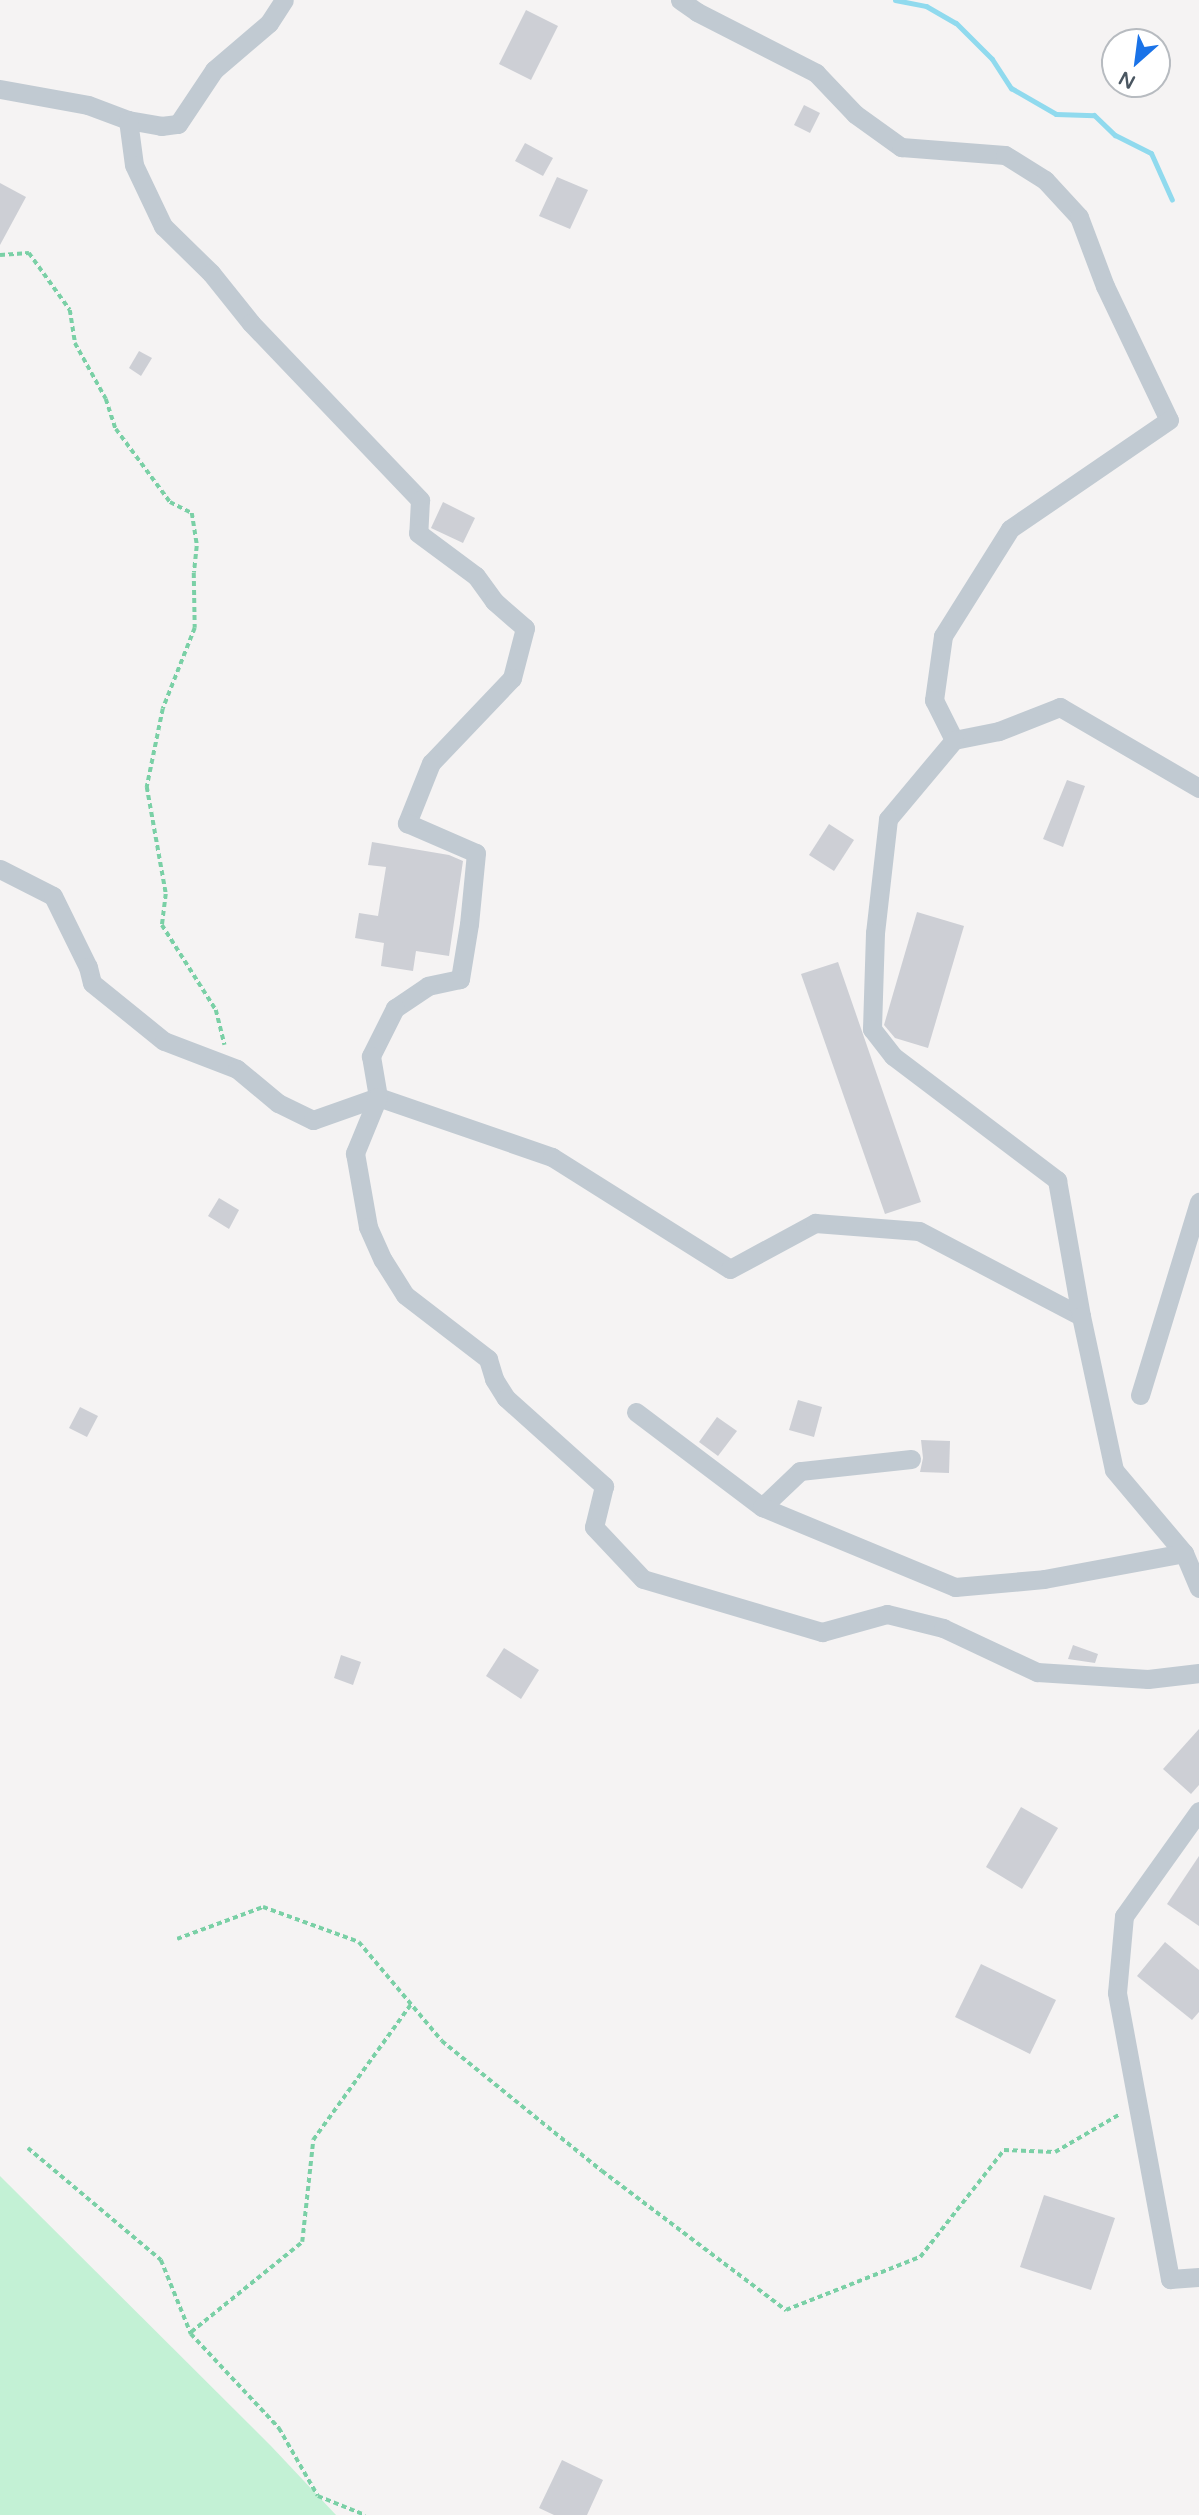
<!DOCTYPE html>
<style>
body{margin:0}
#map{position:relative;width:1199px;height:2515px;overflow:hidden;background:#f5f3f3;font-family:"Varela Round",sans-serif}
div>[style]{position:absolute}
.green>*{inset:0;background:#c3f1d5}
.stream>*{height:5px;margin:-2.5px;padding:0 2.5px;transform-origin:2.5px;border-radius:2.5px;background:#90daee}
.building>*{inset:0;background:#cdcfd5}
.path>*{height:3.5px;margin-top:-1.75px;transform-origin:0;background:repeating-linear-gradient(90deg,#7ad0a6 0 5px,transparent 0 8.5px)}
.minor>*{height:19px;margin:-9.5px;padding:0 9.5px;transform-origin:9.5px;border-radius:9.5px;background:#c1cad2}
span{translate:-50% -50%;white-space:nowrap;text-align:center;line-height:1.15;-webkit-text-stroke:5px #fff;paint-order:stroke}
.north{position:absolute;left:1101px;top:28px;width:70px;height:70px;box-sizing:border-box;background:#fff;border:2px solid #b7bbc0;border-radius:50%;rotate:208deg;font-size:19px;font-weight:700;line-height:28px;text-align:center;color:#4a5661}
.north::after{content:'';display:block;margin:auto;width:24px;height:32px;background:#1a73e8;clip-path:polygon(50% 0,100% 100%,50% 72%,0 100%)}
</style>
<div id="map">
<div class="green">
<div style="clip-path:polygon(0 2176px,271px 2446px,336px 2515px,0 2515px)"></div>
</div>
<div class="stream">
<div style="left:895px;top:0;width:32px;rotate:11deg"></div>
<div style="left:926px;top:6px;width:34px;rotate:30deg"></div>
<div style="left:956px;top:23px;width:51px;rotate:45deg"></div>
<div style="left:992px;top:59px;width:35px;rotate:57deg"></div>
<div style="left:1011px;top:88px;width:52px;rotate:30deg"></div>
<div style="left:1056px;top:114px;width:38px;rotate:2deg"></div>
<div style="left:1094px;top:115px;width:29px;rotate:44deg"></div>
<div style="left:1115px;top:135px;width:40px;rotate:26.6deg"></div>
<div style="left:1151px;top:153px;width:51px;rotate:65.9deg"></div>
</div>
<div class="building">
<div style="clip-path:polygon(526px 10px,558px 26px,531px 80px,499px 64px)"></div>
<div style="clip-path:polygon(804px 105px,820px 113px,810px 133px,794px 125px)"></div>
<div style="clip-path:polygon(525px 143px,553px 158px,543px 176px,515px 161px)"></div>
<div style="clip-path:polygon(557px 177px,588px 190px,570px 229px,539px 216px)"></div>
<div style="clip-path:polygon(0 183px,26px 197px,0 245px)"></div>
<div style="clip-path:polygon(139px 351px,152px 358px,141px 376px,129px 368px)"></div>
<div style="clip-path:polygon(443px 502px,475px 518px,463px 543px,431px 528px)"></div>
<div style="clip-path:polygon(1067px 780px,1085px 786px,1063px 847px,1043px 839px)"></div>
<div style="clip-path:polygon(829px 824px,854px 840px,834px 871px,809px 855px)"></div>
<div style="clip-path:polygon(372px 842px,449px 855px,463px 861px,449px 956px,416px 951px,413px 971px,381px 966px,384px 943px,355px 938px,359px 913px,378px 916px,386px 867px,368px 865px)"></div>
<div style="clip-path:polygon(917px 912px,964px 926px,928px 1048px,895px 1038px,884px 1025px)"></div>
<div style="clip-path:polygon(838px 962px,921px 1202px,885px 1214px,801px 974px)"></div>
<div style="clip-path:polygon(219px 1198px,239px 1210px,229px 1229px,208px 1216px)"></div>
<div style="clip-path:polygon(798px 1400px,822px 1407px,814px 1437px,789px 1430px)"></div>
<div style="clip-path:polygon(80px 1407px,98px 1416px,87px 1437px,69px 1428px)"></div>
<div style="clip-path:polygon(717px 1417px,737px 1431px,718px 1456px,699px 1442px)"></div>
<div style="clip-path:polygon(921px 1440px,950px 1441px,949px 1473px,920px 1472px,923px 1458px)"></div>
<div style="clip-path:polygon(1073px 1645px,1098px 1654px,1095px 1663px,1068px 1659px)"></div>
<div style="clip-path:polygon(504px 1648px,539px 1670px,521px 1699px,486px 1676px)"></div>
<div style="clip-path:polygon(341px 1655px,361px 1662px,353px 1685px,334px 1678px)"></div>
<div style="clip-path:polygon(1199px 1729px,1199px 1785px,1191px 1794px,1163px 1769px)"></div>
<div style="clip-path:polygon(1021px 1807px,1058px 1828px,1022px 1889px,986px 1867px)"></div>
<div style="clip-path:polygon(1199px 1856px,1199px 1926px,1167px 1904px)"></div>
<div style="clip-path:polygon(1165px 1942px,1199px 1970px,1199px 2012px,1192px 2020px,1137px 1976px)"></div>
<div style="clip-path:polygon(981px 1964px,1056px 2000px,1030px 2054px,955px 2017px)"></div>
<div style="clip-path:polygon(1044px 2195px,1115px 2218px,1091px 2290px,1020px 2267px)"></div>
<div style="clip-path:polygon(562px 2460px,603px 2480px,587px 2515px,554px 2515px,539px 2508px)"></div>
</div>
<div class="path">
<div style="left:0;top:255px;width:29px;rotate:-4deg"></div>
<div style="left:29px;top:253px;width:70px;rotate:54.3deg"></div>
<div style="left:70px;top:310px;width:33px;rotate:81deg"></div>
<div style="left:75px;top:343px;width:64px;rotate:61deg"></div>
<div style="left:106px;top:399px;width:32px;rotate:72deg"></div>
<div style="left:116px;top:429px;width:91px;rotate:53.5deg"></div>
<div style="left:170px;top:502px;width:25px;rotate:27deg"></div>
<div style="left:192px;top:513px;width:33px;rotate:81deg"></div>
<div style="left:197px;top:546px;width:27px;rotate:96deg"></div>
<div style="left:194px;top:573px;width:55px;rotate:89deg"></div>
<div style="left:195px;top:628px;width:87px;rotate:111.6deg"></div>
<div style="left:163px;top:709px;width:80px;rotate:101.6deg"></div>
<div style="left:147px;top:787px;width:109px;rotate:79.9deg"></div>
<div style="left:166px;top:894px;width:31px;rotate:97deg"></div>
<div style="left:162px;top:925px;width:101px;rotate:57.6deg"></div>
<div style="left:216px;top:1010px;width:36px;rotate:76deg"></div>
<div style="left:177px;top:1939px;width:92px;rotate:-20.4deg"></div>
<div style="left:263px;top:1907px;width:102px;rotate:20deg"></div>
<div style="left:359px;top:1942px;width:129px;rotate:50deg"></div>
<div style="left:442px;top:2041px;width:206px;rotate:39.1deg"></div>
<div style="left:602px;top:2171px;width:231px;rotate:37.1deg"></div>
<div style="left:786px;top:2310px;width:144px;rotate:-21.6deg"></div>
<div style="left:920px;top:2257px;width:136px;rotate:-51.9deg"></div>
<div style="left:1004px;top:2150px;width:51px;rotate:2.2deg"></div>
<div style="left:1055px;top:2152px;width:75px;rotate:-30.3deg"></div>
<div style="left:28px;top:2148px;width:174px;rotate:40.1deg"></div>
<div style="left:161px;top:2260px;width:80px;rotate:67.9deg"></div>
<div style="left:191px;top:2334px;width:129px;rotate:46.9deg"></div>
<div style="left:279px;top:2428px;width:78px;rotate:60.2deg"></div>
<div style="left:318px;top:2496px;width:51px;rotate:22deg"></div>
<div style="left:191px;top:2332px;width:143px;rotate:-39deg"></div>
<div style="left:302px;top:2242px;width:103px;rotate:-83.8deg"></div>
<div style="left:313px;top:2140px;width:168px;rotate:-54.2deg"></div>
</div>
<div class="minor">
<div style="left:680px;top:0;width:21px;rotate:35deg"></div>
<div style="left:697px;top:12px;width:134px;rotate:27.1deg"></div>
<div style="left:816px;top:73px;width:57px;rotate:46.4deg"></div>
<div style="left:855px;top:114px;width:57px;rotate:35.7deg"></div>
<div style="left:901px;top:147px;width:104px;rotate:4.4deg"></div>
<div style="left:1005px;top:155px;width:47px;rotate:32deg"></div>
<div style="left:1045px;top:180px;width:50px;rotate:47.4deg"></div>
<div style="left:1079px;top:217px;width:74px;rotate:69.4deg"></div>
<div style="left:1105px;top:286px;width:148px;rotate:64.5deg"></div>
<div style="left:1169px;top:420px;width:193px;rotate:145.6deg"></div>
<div style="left:1010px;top:529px;width:126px;rotate:122.1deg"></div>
<div style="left:943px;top:636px;width:65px;rotate:98deg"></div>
<div style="left:934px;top:700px;width:45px;rotate:63.4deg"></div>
<div style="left:0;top:89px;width:89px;rotate:10.3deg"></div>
<div style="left:88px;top:105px;width:43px;rotate:20.6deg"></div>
<div style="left:128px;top:120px;width:34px;rotate:10deg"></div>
<div style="left:161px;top:126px;width:17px;rotate:-7deg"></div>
<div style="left:178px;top:124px;width:65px;rotate:-56.3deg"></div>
<div style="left:214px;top:70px;width:72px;rotate:-40.5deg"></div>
<div style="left:269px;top:23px;width:27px;rotate:-57deg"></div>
<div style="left:128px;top:120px;width:45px;rotate:82.4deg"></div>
<div style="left:134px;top:165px;width:68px;rotate:64.6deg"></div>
<div style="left:163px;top:226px;width:67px;rotate:44.4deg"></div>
<div style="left:211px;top:273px;width:64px;rotate:51.3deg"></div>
<div style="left:251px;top:323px;width:245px;rotate:46.3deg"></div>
<div style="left:420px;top:500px;width:33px;rotate:93deg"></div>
<div style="left:418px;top:533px;width:72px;rotate:36.6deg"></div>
<div style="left:476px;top:576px;width:31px;rotate:54deg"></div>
<div style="left:494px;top:601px;width:41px;rotate:41.1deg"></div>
<div style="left:525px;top:628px;width:52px;rotate:104.6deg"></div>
<div style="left:512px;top:678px;width:117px;rotate:133.6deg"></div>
<div style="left:431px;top:763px;width:65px;rotate:111.8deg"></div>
<div style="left:407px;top:823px;width:75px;rotate:23.5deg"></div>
<div style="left:476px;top:853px;width:71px;rotate:95.6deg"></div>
<div style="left:469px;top:924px;width:56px;rotate:99.3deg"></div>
<div style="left:460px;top:979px;width:33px;rotate:168deg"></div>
<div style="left:428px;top:986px;width:40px;rotate:146deg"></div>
<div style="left:395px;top:1008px;width:54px;rotate:116.6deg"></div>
<div style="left:371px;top:1056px;width:42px;rotate:80.3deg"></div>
<div style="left:378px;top:1097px;width:184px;rotate:19deg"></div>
<div style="left:552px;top:1157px;width:210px;rotate:32.2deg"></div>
<div style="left:730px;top:1269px;width:97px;rotate:-28.4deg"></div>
<div style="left:815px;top:1223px;width:104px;rotate:4.4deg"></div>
<div style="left:919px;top:1231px;width:183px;rotate:27.7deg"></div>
<div style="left:1199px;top:788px;width:161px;rotate:-149.8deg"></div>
<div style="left:1060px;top:707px;width:66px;rotate:158.5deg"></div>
<div style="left:999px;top:731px;width:46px;rotate:168.7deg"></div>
<div style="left:954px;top:740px;width:103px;rotate:129.9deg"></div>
<div style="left:888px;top:819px;width:115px;rotate:96.5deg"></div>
<div style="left:875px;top:933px;width:96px;rotate:91.8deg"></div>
<div style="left:872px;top:1029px;width:34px;rotate:52deg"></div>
<div style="left:893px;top:1056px;width:206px;rotate:37.1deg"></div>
<div style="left:1057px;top:1180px;width:138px;rotate:80deg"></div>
<div style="left:1081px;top:1316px;width:157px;rotate:77.9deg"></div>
<div style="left:1114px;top:1470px;width:109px;rotate:49.9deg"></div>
<div style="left:1184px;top:1553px;width:38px;rotate:67deg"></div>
<div style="left:0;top:869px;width:59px;rotate:27deg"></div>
<div style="left:53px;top:896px;width:79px;rotate:63.8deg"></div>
<div style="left:88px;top:967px;width:16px;rotate:76deg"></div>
<div style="left:92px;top:983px;width:92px;rotate:38.9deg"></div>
<div style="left:164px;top:1041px;width:78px;rotate:21deg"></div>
<div style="left:237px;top:1069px;width:53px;rotate:39.7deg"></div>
<div style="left:278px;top:1103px;width:39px;rotate:26deg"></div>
<div style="left:313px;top:1120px;width:69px;rotate:-19.5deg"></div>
<div style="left:378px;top:1097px;width:61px;rotate:112.3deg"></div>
<div style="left:355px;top:1153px;width:75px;rotate:80deg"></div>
<div style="left:368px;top:1227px;width:36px;rotate:66deg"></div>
<div style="left:383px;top:1260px;width:41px;rotate:57.8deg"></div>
<div style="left:405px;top:1295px;width:105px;rotate:37.6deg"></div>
<div style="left:488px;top:1359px;width:21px;rotate:73deg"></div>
<div style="left:494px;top:1379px;width:22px;rotate:58deg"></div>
<div style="left:506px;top:1398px;width:132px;rotate:41.9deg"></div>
<div style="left:604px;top:1486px;width:42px;rotate:103.7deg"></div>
<div style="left:594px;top:1527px;width:71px;rotate:46.7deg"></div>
<div style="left:643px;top:1579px;width:187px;rotate:16.5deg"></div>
<div style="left:822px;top:1632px;width:67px;rotate:-15.5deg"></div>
<div style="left:887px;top:1614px;width:58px;rotate:14deg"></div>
<div style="left:943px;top:1628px;width:104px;rotate:25.1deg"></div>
<div style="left:1037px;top:1672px;width:111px;rotate:3.6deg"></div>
<div style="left:1148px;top:1679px;width:51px;rotate:-6.7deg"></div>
<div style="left:1140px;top:1395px;width:202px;rotate:-73deg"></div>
<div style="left:636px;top:1412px;width:158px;rotate:37deg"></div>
<div style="left:911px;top:1459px;width:112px;rotate:173.8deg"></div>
<div style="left:800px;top:1471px;width:52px;rotate:136.5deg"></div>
<div style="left:762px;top:1507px;width:209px;rotate:22.5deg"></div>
<div style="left:955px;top:1587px;width:89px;rotate:-5.1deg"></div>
<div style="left:1044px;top:1579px;width:142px;rotate:-10.5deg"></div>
<div style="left:1199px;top:1811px;width:129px;rotate:125.5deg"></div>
<div style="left:1124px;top:1916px;width:77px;rotate:95.2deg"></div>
<div style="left:1117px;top:1993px;width:291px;rotate:79.5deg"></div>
<div style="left:1170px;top:2279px;width:29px;rotate:-4deg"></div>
</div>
<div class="north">N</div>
</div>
